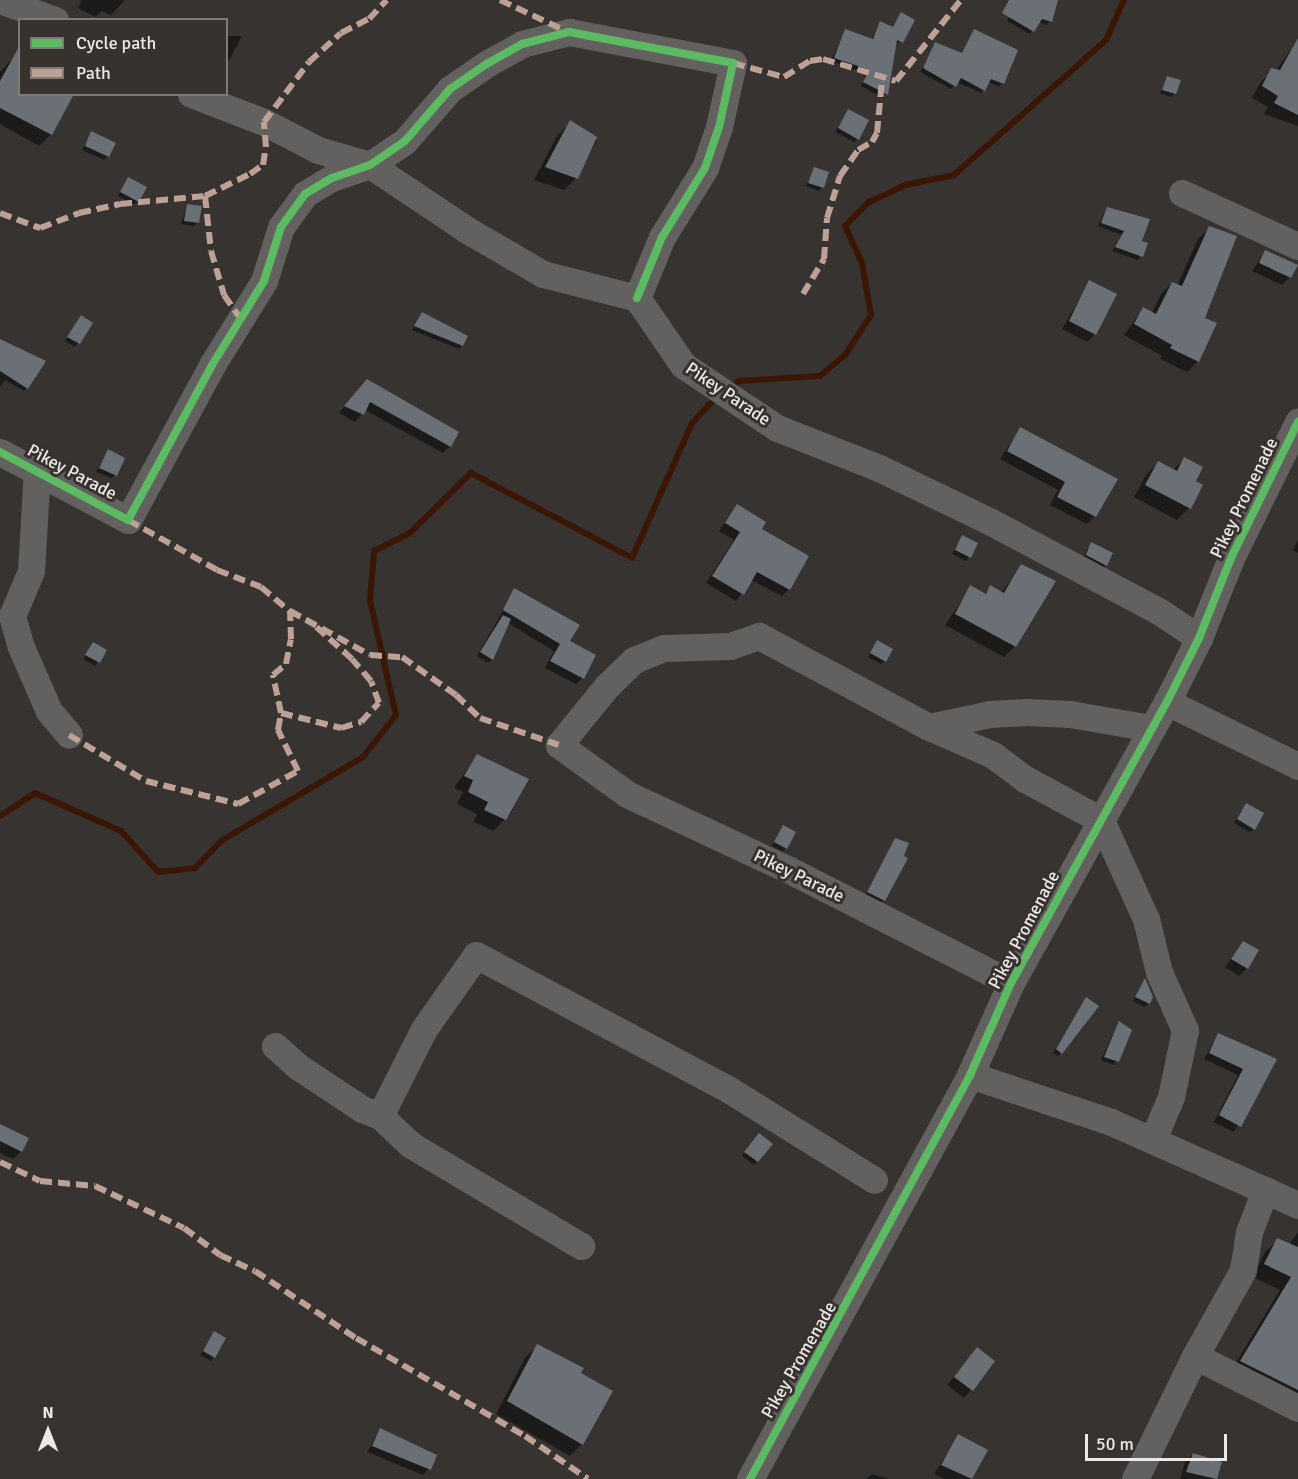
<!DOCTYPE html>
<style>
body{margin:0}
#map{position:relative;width:1298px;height:1479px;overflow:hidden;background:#363331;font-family:Signika,sans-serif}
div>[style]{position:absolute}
.shadow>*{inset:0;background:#0007}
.stream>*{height:6px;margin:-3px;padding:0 3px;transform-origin:3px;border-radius:3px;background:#3b1604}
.building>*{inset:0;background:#6b7077}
.minor>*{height:27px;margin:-13.5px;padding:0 13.5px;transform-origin:13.5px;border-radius:13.5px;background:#636160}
.quiet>*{height:6px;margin-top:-3px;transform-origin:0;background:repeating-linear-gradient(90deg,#bda197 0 12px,transparent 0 18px)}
.cycleway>*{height:8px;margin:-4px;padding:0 4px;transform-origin:4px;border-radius:4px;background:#5cba63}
span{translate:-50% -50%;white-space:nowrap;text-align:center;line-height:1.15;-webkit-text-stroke:6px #38322f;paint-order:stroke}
.street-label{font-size:18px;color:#ece8e7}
.legend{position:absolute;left:18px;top:18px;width:210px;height:78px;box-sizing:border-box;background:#38322f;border:2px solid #807b79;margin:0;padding:8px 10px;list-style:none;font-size:18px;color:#ece8e7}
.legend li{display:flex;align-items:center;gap:12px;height:30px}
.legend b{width:30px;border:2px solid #807b79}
.north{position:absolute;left:18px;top:1401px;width:60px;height:60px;-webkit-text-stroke:4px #38322f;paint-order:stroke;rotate:0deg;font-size:16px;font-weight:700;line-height:24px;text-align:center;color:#ece8e7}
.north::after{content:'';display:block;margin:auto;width:21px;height:27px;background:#ece8e7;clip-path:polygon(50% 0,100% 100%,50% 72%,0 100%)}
.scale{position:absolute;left:1085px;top:1434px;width:142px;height:27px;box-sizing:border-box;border:3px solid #ece8e7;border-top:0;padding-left:8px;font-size:18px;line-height:21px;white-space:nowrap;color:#ece8e7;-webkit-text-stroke:4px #38322f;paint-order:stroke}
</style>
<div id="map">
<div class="shadow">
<div style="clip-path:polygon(82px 0,125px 0,111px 15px,102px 11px,95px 17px,78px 8px)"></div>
<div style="clip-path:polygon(1017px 0,1056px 0,1050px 21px,1047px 25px,1038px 22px,1030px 34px,1007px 21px)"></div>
<div style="clip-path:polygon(901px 14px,902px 42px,895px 44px,883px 98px,861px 86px,868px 74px,831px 61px,845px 31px,871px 40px,880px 23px,892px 28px)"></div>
<div style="clip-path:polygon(974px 31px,1002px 83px,999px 87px,988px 82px,981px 93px,957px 82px,951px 89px,920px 72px,936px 44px,961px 54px)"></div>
<div style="clip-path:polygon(226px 36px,242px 36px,226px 66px)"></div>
<div style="clip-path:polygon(1296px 43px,1298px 44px,1298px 126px,1264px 114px,1268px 107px,1252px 98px,1261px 81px,1276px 70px)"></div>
<div style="clip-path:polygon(15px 56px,20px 94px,51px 134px,39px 146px,0 124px,0 72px)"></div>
<div style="clip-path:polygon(1167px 78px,1175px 93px,1171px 97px,1160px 93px)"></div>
<div style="clip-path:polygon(848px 111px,857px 139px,854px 142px,835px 132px)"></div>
<div style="clip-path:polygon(569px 124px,596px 138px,596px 142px,576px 178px,564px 190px,534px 180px,557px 136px)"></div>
<div style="clip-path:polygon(92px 133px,108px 156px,104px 160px,82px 150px)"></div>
<div style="clip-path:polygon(814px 169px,822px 187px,819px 191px,806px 186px)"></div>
<div style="clip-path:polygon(128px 179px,138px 201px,134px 204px,118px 196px)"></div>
<div style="clip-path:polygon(187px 205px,198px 222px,194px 226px,181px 224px)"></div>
<div style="clip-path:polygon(1107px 208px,1146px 244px,1138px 260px,1112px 251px,1122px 235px,1098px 226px)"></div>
<div style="clip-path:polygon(1210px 228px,1198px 361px,1187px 372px,1160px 359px,1162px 356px,1124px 335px,1143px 309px,1152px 313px,1161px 294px,1172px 283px,1177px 286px,1198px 239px)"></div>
<div style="clip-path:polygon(1265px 252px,1290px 277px,1282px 285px,1252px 271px)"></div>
<div style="clip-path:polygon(1090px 282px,1095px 334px,1087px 342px,1062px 329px)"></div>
<div style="clip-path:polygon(422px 314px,462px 346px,459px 349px,412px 330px)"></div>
<div style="clip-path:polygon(81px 317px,91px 323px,75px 347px,65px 341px)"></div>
<div style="clip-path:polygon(0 346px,27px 388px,24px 391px,5px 380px,0 387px)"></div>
<div style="clip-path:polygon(360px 388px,450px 446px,443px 453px,365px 410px,355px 422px,339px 413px)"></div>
<div style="clip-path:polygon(1020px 429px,1095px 516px,1087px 524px,1050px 505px,1058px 490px,1000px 459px)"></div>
<div style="clip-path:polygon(108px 450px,115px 475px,112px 478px,96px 472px)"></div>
<div style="clip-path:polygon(1184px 459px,1194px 482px,1189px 508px,1177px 520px,1134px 497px,1146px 475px,1158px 463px,1173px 470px)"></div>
<div style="clip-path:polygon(737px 506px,760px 530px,789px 589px,782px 596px,751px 580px,736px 601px,706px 583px,734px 540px,719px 531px)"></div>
<div style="clip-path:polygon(962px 537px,969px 557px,966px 561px,952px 554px)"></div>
<div style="clip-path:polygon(1298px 540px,1298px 553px,1293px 550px)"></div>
<div style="clip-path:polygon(1092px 544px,1106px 565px,1102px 568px,1083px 558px)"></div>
<div style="clip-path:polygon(1022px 566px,1015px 646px,1004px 657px,945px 625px,971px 587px,984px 594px,991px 587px,1001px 593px)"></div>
<div style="clip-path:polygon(515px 590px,568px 642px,582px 678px,576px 684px,545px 668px,554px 651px,508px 623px,492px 659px,488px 663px,477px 656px)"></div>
<div style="clip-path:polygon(93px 644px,105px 651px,95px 666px,83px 659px)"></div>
<div style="clip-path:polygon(874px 646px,885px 661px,881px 664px,868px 657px)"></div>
<div style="clip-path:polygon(477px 756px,527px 780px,511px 813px,493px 831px,474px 822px,477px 814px,457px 804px,463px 792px,454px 788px)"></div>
<div style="clip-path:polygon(1243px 808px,1254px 829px,1250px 832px,1234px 823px)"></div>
<div style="clip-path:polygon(783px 827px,786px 848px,783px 851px,772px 846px)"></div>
<div style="clip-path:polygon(892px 844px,884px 900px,880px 904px,865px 896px)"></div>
<div style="clip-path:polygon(1243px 942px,1247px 968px,1239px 976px,1225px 967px)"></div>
<div style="clip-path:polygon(1144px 981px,1148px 1003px,1145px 1007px,1133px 1001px)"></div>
<div style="clip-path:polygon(1086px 999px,1061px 1053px,1058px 1056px,1053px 1053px)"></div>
<div style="clip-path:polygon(1119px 1023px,1130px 1031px,1114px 1065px,1101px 1060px)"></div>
<div style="clip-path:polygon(1218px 1035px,1275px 1060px,1234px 1132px,1214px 1122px,1238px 1075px,1204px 1059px)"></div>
<div style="clip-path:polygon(0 1126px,21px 1151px,13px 1159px,0 1153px)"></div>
<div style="clip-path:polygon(756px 1139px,771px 1144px,754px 1165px,742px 1156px)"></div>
<div style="clip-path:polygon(1298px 1232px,1298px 1396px,1229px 1374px,1280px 1290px,1253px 1277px,1265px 1252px,1278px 1240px,1289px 1245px)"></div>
<div style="clip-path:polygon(214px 1333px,214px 1357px,211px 1361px,200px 1355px)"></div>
<div style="clip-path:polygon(538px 1346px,579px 1374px,582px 1444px,570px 1456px,496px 1414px,525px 1358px)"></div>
<div style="clip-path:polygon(977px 1349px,971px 1390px,964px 1398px,947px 1385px)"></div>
<div style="clip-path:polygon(380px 1430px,429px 1469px,423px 1475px,367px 1452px)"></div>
<div style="clip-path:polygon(958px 1436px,985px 1451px,970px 1479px,944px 1479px,934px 1474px)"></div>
<div style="clip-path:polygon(1193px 1454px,1220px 1463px,1215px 1479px,1180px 1479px,1185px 1462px)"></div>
<div style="clip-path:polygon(872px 1474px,889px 1479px,866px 1479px)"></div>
</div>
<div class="stream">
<div style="left:731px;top:387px;width:10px;rotate:-37deg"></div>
<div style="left:739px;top:381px;width:81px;rotate:-3.5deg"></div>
<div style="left:820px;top:376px;width:33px;rotate:-40deg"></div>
<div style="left:845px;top:355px;width:48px;rotate:-57deg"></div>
<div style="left:871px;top:315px;width:53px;rotate:-99.8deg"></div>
<div style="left:862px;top:263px;width:41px;rotate:-114.7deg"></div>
<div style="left:845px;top:226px;width:34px;rotate:-45deg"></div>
<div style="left:869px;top:202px;width:40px;rotate:-25deg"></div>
<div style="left:905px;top:185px;width:50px;rotate:-11.5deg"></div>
<div style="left:954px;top:175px;width:203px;rotate:-41.6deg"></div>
<div style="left:1106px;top:40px;width:44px;rotate:-65.8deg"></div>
<div style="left:0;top:816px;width:42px;rotate:-33.3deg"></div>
<div style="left:35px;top:793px;width:94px;rotate:23.8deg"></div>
<div style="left:121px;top:831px;width:55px;rotate:47.9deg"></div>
<div style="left:158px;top:872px;width:37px;rotate:-6deg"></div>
<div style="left:195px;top:868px;width:37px;rotate:-46deg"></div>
<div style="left:221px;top:841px;width:165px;rotate:-30.6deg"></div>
<div style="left:363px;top:757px;width:53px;rotate:-51.8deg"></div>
<div style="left:396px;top:715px;width:117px;rotate:-102.8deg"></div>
<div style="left:370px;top:601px;width:50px;rotate:-85.4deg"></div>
<div style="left:374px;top:551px;width:40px;rotate:-26.6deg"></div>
<div style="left:410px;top:533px;width:86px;rotate:-44.5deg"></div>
<div style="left:471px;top:473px;width:182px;rotate:27.8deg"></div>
<div style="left:632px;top:558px;width:148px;rotate:-66deg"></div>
<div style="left:692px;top:423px;width:37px;rotate:-47deg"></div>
</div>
<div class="building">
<div style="clip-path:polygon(1009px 0,1058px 0,1052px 22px,1042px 19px,1034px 32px,1002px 13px)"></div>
<div style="clip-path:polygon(901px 12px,915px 20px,903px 43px,897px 40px,888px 95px,863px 82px,870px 70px,834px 58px,845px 29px,873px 39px,880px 21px,893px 27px)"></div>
<div style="clip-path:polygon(974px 29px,1018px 50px,1004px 84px,991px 79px,985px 91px,961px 78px,956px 87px,923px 68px,935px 42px,962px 53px)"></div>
<div style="clip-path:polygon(1298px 38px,1298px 115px,1274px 103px,1278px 96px,1262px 86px,1271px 68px,1280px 70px)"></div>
<div style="clip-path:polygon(20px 45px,20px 94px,74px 94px,52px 135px,0 108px,0 81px)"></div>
<div style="clip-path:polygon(1167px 76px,1181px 80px,1176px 94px,1162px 90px)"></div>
<div style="clip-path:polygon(848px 109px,869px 120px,859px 140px,838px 128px)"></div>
<div style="clip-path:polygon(570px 120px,597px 137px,578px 179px,545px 167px)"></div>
<div style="clip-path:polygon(91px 131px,116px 143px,109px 157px,85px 146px)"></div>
<div style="clip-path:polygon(814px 167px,829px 172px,824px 188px,808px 183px)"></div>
<div style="clip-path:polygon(128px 177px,147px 187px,139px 202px,120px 192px)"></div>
<div style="clip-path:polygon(187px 204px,202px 206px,199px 223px,184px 221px)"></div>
<div style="clip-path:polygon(1107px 207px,1150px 219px,1142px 241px,1148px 243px,1143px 257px,1115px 247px,1124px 231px,1101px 223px)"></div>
<div style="clip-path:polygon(1209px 226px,1237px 236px,1205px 318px,1217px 323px,1199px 362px,1170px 348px,1172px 345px,1134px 324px,1143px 307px,1156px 314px,1172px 282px,1182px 286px)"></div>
<div style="clip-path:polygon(1265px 250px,1298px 265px,1291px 278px,1259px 263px)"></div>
<div style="clip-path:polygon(1089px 280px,1117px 294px,1096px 335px,1069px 321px)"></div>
<div style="clip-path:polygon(422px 312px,468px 336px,463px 346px,414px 326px)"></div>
<div style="clip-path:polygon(81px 315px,93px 323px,80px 344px,67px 337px)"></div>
<div style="clip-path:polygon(0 339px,46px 361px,28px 389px,0 371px)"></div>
<div style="clip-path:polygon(367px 379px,459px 432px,451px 447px,370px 402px,364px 415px,344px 406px)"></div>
<div style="clip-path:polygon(1020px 427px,1118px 479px,1096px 517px,1057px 497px,1065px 482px,1007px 451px)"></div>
<div style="clip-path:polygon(108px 449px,125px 458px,117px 476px,99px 468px)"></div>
<div style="clip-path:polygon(1184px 457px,1203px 467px,1196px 481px,1203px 485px,1191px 509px,1145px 485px,1158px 461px,1177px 471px)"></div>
<div style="clip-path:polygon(737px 504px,766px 522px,762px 529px,809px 556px,790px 590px,757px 572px,744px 595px,712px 576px,740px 532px,725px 523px)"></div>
<div style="clip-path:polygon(962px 535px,978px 543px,971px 558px,955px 550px)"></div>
<div style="clip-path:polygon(1091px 542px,1113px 553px,1107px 566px,1086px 555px)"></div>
<div style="clip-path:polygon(1021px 564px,1056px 581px,1016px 647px,955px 614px,970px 585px,986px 594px,990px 585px,1004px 593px)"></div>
<div style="clip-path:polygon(514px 588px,580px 625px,570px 641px,596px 655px,584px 679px,550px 661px,560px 644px,503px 610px)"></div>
<div style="clip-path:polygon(503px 615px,511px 619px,493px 660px,480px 652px)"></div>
<div style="clip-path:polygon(877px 640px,893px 649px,886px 662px,870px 653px)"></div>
<div style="clip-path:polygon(93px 642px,107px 650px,100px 663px,85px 655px)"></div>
<div style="clip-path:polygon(477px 754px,529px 779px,506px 820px,484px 810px,488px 802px,468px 792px,473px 780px,464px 776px)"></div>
<div style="clip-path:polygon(1246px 803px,1264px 813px,1255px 830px,1237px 819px)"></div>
<div style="clip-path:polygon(783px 825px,796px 832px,787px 849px,774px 842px)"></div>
<div style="clip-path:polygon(895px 838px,909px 843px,904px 856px,908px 858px,885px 901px,867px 892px)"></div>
<div style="clip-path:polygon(1243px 941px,1259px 950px,1248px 969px,1231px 959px)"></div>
<div style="clip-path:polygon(1145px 978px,1153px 997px,1150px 1004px,1135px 997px)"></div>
<div style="clip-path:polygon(1086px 997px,1099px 1006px,1062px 1054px,1056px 1049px)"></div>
<div style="clip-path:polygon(1119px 1021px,1132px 1030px,1119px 1062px,1104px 1057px)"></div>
<div style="clip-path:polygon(1218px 1033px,1277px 1059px,1241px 1127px,1219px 1115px,1243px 1069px,1209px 1053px)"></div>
<div style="clip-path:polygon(0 1124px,29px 1138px,22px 1152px,0 1141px)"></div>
<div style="clip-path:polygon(759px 1133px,773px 1144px,758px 1162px,744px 1152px)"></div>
<div style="clip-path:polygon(1277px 1238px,1298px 1247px,1298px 1390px,1240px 1361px,1291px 1277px,1264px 1264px)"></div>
<div style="clip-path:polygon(214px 1331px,226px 1338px,215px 1358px,203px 1351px)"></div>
<div style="clip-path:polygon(537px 1344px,584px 1368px,581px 1373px,613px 1391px,583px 1445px,507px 1401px)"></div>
<div style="clip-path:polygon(977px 1347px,995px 1361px,973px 1391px,954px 1377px)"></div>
<div style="clip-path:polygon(380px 1428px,437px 1455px,431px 1470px,372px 1446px)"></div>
<div style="clip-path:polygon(958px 1434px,988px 1450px,972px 1479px,941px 1465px)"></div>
<div style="clip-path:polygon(1193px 1453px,1222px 1462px,1217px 1479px,1186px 1472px)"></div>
</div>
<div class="minor">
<div style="left:0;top:0;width:59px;rotate:20deg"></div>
<div style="left:191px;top:94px;width:78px;rotate:21deg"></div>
<div style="left:264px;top:122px;width:61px;rotate:27.4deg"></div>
<div style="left:318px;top:150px;width:54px;rotate:16.1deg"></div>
<div style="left:370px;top:165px;width:117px;rotate:33.8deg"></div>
<div style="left:467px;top:230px;width:88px;rotate:30.1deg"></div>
<div style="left:543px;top:274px;width:97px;rotate:14.3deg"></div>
<div style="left:637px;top:298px;width:81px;rotate:55.5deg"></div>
<div style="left:683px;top:365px;width:113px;rotate:33.8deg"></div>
<div style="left:777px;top:428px;width:110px;rotate:21.4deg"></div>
<div style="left:879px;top:468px;width:124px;rotate:25.7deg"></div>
<div style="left:991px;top:522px;width:191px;rotate:28deg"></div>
<div style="left:1160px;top:612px;width:47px;rotate:33.7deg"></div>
<div style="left:1182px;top:193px;width:128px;rotate:24.6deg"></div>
<div style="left:0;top:452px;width:145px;rotate:28deg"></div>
<div style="left:128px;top:520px;width:176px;rotate:-61.5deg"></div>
<div style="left:212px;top:365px;width:99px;rotate:-58.2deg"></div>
<div style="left:264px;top:281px;width:57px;rotate:-72.5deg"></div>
<div style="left:281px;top:227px;width:41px;rotate:-54deg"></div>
<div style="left:305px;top:194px;width:31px;rotate:-31deg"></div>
<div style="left:332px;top:178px;width:40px;rotate:-18.9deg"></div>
<div style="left:370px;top:165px;width:42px;rotate:-34.4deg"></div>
<div style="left:405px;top:141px;width:69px;rotate:-49.1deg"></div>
<div style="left:450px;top:89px;width:46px;rotate:-34.4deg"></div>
<div style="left:488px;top:63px;width:39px;rotate:-29deg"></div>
<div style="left:522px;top:44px;width:49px;rotate:-14.3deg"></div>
<div style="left:569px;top:32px;width:167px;rotate:10.7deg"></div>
<div style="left:733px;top:63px;width:66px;rotate:102.3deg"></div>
<div style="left:719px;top:127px;width:43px;rotate:108.9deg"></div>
<div style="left:705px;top:168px;width:81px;rotate:121.9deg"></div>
<div style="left:662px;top:237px;width:66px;rotate:112.3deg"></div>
<div style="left:37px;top:468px;width:103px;rotate:93.3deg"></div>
<div style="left:31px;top:571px;width:49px;rotate:112.9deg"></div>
<div style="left:12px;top:616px;width:32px;rotate:74deg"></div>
<div style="left:21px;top:647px;width:70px;rotate:66.4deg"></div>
<div style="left:49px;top:711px;width:31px;rotate:50deg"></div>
<div style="left:1167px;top:702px;width:146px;rotate:26deg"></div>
<div style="left:929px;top:727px;width:70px;rotate:23.6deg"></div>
<div style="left:993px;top:755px;width:40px;rotate:37deg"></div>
<div style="left:1025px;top:779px;width:86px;rotate:28.3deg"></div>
<div style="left:1101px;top:820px;width:109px;rotate:65.6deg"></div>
<div style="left:1146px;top:919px;width:55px;rotate:76.2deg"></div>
<div style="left:1159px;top:972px;width:64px;rotate:65.9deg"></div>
<div style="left:1185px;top:1030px;width:68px;rotate:101.8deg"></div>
<div style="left:1171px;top:1097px;width:46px;rotate:113.2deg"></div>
<div style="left:1011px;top:983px;width:251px;rotate:-153deg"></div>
<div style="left:787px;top:869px;width:177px;rotate:-154.9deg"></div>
<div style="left:627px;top:794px;width:84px;rotate:-144.2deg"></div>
<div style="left:559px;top:745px;width:76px;rotate:-50.9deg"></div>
<div style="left:607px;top:686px;width:37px;rotate:-44deg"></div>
<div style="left:634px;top:660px;width:32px;rotate:-22deg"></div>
<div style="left:664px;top:648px;width:66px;rotate:-1.7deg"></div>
<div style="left:730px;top:646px;width:31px;rotate:-19deg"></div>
<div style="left:759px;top:636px;width:193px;rotate:28.2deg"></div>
<div style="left:929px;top:727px;width:62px;rotate:-12deg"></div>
<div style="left:990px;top:714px;width:37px;rotate:-3deg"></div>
<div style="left:1027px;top:712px;width:43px;rotate:2.7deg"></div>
<div style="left:1070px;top:714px;width:82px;rotate:9.8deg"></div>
<div style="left:275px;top:1046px;width:30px;rotate:42deg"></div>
<div style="left:297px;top:1066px;width:78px;rotate:33.5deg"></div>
<div style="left:362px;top:1109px;width:19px;rotate:21deg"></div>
<div style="left:380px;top:1116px;width:42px;rotate:43.1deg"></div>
<div style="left:411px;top:1145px;width:198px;rotate:30.7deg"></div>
<div style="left:970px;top:1075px;width:149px;rotate:18.4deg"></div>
<div style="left:1111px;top:1122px;width:205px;rotate:23.9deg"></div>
<div style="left:380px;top:1116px;width:97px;rotate:-63.2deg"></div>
<div style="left:424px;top:1029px;width:90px;rotate:-54.9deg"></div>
<div style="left:476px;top:955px;width:285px;rotate:28deg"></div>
<div style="left:728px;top:1089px;width:172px;rotate:31.9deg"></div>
<div style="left:1195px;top:1356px;width:115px;rotate:26.8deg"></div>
<div style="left:750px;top:1479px;width:460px;rotate:-61.4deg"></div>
<div style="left:970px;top:1075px;width:101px;rotate:-66deg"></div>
<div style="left:1011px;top:983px;width:321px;rotate:-61deg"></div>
<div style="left:1167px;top:702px;width:72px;rotate:-63.4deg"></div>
<div style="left:1199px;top:638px;width:86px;rotate:-68.2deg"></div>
<div style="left:1231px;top:558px;width:152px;rotate:-63.8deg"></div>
<div style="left:1135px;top:1479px;width:137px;rotate:-64deg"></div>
<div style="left:1195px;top:1356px;width:98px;rotate:-60.8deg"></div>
<div style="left:1243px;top:1270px;width:38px;rotate:-81deg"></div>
<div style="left:1249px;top:1232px;width:45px;rotate:-69.1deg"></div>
</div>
<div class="quiet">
<div style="left:500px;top:0;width:75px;rotate:25.2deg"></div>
<div style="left:733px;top:63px;width:53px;rotate:15.4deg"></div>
<div style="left:784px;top:77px;width:31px;rotate:-32deg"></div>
<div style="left:810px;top:61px;width:13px;rotate:-9deg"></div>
<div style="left:823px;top:59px;width:76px;rotate:16.8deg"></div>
<div style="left:896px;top:81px;width:104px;rotate:-51.3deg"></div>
<div style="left:205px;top:196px;width:55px;rotate:83.8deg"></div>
<div style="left:211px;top:251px;width:46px;rotate:73.5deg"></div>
<div style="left:224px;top:295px;width:28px;rotate:55deg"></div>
<div style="left:0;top:213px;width:43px;rotate:20.6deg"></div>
<div style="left:40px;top:228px;width:42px;rotate:-21deg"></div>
<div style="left:79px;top:213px;width:42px;rotate:-12.4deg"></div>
<div style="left:120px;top:204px;width:85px;rotate:-5.4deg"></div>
<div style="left:205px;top:196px;width:50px;rotate:-26.1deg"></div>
<div style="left:250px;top:174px;width:16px;rotate:-35deg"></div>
<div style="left:263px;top:165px;width:18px;rotate:-81deg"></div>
<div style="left:266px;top:147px;width:25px;rotate:-95deg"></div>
<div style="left:264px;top:122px;width:75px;rotate:-53.1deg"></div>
<div style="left:309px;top:62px;width:43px;rotate:-42.2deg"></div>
<div style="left:341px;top:33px;width:31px;rotate:-27deg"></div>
<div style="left:369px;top:19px;width:26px;rotate:-47deg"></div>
<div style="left:803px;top:294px;width:41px;rotate:-59deg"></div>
<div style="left:824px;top:259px;width:41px;rotate:-85.8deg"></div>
<div style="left:827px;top:218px;width:44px;rotate:-72.8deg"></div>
<div style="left:840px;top:176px;width:32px;rotate:-55deg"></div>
<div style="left:858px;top:150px;width:16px;rotate:-30deg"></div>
<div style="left:872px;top:142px;width:10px;rotate:-61deg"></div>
<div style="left:877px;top:133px;width:53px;rotate:-84.6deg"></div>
<div style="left:128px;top:520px;width:102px;rotate:29.3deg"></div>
<div style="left:217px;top:570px;width:47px;rotate:21.1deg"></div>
<div style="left:261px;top:587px;width:38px;rotate:40deg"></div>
<div style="left:290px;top:611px;width:91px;rotate:28.8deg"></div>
<div style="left:370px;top:655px;width:32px;rotate:4deg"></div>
<div style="left:402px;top:657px;width:66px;rotate:35.1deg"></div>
<div style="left:456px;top:695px;width:33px;rotate:44deg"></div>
<div style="left:480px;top:718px;width:83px;rotate:18.9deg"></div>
<div style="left:281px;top:713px;width:39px;rotate:-102deg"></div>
<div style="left:273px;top:675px;width:17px;rotate:-40deg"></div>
<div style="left:286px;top:664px;width:25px;rotate:-79deg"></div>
<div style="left:291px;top:639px;width:28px;rotate:-92deg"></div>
<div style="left:69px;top:735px;width:90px;rotate:30.9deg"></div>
<div style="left:146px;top:781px;width:95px;rotate:14deg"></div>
<div style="left:238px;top:804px;width:68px;rotate:-28.8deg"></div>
<div style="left:298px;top:771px;width:46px;rotate:-116deg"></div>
<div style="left:278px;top:730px;width:17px;rotate:-80deg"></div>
<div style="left:281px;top:713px;width:62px;rotate:14deg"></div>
<div style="left:341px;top:728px;width:21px;rotate:-17deg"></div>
<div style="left:361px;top:722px;width:26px;rotate:-47deg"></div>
<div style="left:379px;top:703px;width:23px;rotate:-110deg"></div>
<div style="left:371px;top:681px;width:29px;rotate:-131deg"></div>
<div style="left:352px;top:659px;width:52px;rotate:-138.1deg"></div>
<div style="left:0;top:1162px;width:44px;rotate:25.4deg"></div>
<div style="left:40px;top:1181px;width:55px;rotate:5.2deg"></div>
<div style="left:95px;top:1186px;width:98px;rotate:25.3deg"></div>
<div style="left:184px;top:1228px;width:45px;rotate:36.9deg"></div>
<div style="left:220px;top:1255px;width:38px;rotate:25deg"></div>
<div style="left:255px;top:1271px;width:121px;rotate:33.6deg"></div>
<div style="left:356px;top:1338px;width:195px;rotate:30.1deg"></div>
<div style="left:525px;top:1436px;width:76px;rotate:34.3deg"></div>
</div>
<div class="cycleway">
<div style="left:0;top:452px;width:145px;rotate:28deg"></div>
<div style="left:128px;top:520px;width:176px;rotate:-61.5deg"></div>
<div style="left:212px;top:365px;width:99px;rotate:-58.2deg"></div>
<div style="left:264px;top:281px;width:57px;rotate:-72.5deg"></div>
<div style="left:281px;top:227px;width:41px;rotate:-54deg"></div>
<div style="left:305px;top:194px;width:31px;rotate:-31deg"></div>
<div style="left:332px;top:178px;width:40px;rotate:-18.9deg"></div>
<div style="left:370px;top:165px;width:42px;rotate:-34.4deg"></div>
<div style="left:405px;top:141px;width:69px;rotate:-49.1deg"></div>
<div style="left:450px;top:89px;width:46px;rotate:-34.4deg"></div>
<div style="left:488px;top:63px;width:39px;rotate:-29deg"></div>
<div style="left:522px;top:44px;width:49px;rotate:-14.3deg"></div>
<div style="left:569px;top:32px;width:167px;rotate:10.7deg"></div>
<div style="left:733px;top:63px;width:66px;rotate:102.3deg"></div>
<div style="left:719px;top:127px;width:43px;rotate:108.9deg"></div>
<div style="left:705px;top:168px;width:81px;rotate:121.9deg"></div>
<div style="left:662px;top:237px;width:66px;rotate:112.3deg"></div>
<div style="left:750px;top:1479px;width:460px;rotate:-61.4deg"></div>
<div style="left:970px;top:1075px;width:101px;rotate:-66deg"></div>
<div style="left:1011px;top:983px;width:321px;rotate:-61deg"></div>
<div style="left:1167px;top:702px;width:72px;rotate:-63.4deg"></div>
<div style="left:1199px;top:638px;width:86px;rotate:-68.2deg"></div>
<div style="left:1231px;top:558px;width:152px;rotate:-63.8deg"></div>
</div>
<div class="street-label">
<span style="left:728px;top:394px;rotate:34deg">Pikey Parade</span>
<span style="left:72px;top:472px;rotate:28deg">Pikey Parade</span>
<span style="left:1244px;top:498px;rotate:-64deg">Pikey Promenade</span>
<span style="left:799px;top:876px;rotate:26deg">Pikey Parade</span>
<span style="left:1024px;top:930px;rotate:-62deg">Pikey Promenade</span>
<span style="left:799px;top:1360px;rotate:-60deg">Pikey Promenade</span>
</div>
<ul class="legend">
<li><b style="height:8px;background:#5cba63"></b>Cycle path</li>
<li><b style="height:8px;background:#bda197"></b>Path</li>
</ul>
<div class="north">N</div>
<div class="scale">50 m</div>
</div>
